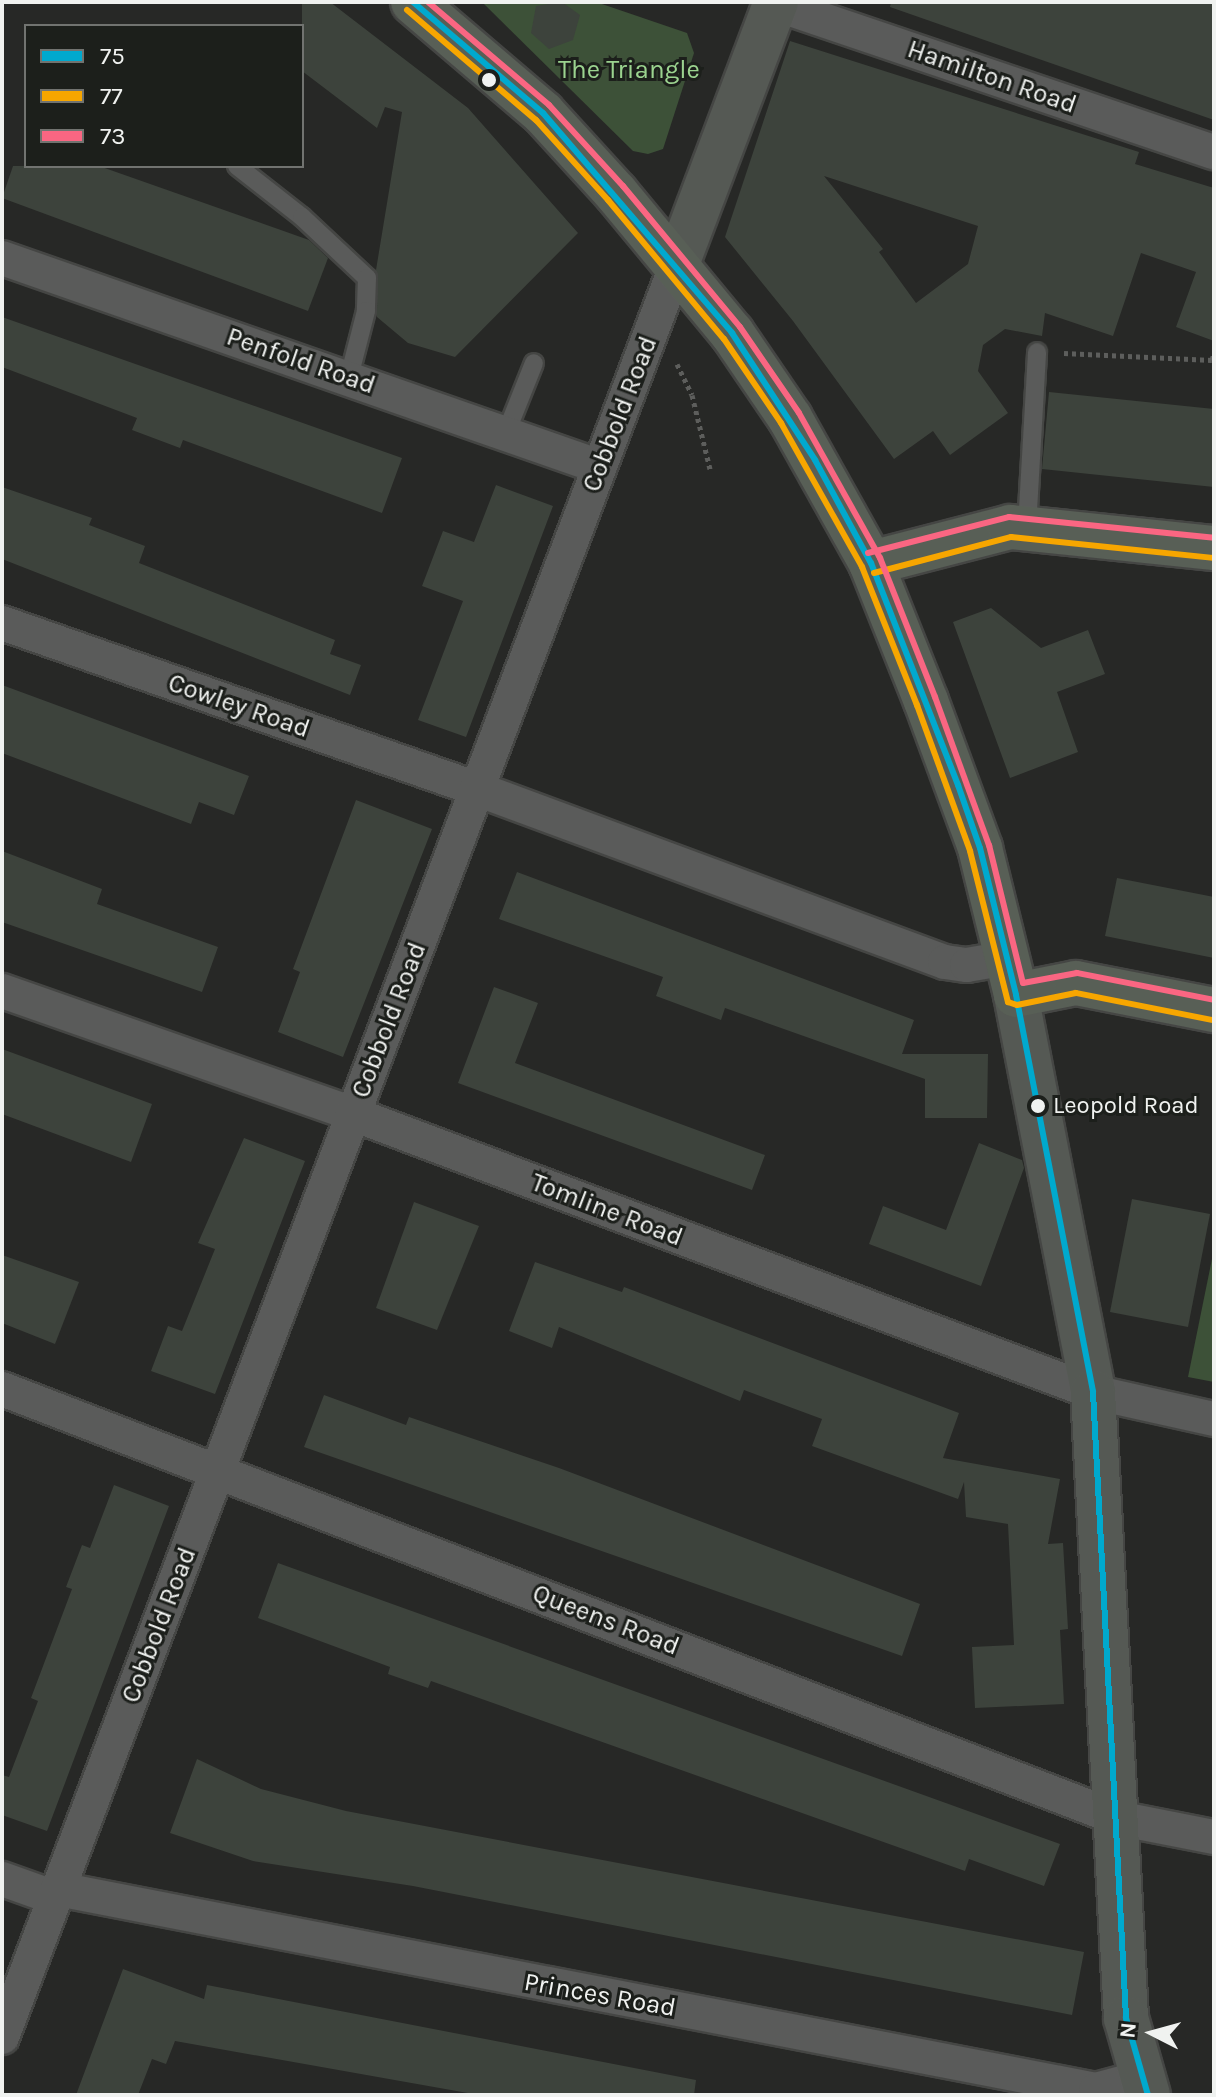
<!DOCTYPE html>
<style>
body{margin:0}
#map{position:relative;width:1216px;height:2097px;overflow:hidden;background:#272826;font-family:Karla,sans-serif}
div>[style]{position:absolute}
.green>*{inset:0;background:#3d5138}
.building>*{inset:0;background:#3d433c}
.path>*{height:5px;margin-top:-2.5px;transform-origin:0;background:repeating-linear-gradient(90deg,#5d5e5c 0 4px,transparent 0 8px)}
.roads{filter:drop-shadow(2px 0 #454644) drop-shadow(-2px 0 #454644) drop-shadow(0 2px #454644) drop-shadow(0 -2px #454644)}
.lane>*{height:18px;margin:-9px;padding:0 9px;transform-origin:9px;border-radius:9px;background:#5a5b5a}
.street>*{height:34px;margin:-17px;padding:0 17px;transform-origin:17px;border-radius:17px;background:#5a5b5a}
.secondary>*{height:44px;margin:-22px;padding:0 22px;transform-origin:22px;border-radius:22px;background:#555954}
.primary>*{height:44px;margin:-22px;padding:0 22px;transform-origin:22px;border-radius:22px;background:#585f56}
.bus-1>*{height:6px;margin:-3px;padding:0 3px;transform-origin:3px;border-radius:3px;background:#00a9ce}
.bus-2>*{height:6px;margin:-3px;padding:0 3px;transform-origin:3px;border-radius:3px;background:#f7a600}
.bus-3>*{height:6px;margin:-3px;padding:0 3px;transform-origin:3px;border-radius:3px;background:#fa6682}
.dots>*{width:22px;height:22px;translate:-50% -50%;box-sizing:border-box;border:4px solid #1c1f1b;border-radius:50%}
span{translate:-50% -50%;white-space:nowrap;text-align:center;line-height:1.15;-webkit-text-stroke:6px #1c1f1b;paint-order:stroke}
.bus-label{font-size:24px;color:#f0f2f0}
.left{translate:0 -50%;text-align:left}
.park-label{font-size:26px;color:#9bd38f}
.street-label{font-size:26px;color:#f0f2f0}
.frame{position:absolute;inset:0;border:4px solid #f0f2f0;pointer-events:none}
.legend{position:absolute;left:24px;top:24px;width:280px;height:144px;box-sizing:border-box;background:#1c1f1b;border:2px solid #717370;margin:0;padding:10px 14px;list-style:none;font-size:24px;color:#f0f2f0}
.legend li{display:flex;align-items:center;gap:16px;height:40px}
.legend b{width:40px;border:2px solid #717370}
.north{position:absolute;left:1112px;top:1993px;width:80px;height:80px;-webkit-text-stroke:6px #1c1f1b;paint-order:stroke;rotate:276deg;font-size:22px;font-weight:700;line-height:32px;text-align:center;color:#f0f2f0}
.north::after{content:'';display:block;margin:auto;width:28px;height:36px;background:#f0f2f0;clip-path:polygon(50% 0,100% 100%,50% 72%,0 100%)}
</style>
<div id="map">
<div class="green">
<div style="clip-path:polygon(482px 2px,596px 2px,687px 33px,694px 53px,663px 149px,648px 154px,633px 151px)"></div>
<div style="clip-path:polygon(1214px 1249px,1214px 1382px,1188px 1377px)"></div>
</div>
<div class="building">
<div style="clip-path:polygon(302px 2px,330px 2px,468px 108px,578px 233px,455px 357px,408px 343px,377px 317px,376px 270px,402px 112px,385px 107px,377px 128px,302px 71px)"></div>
<div style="clip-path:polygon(562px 2px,580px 15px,573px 40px,549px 49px,531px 33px,536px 6px)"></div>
<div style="clip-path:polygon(891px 2px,1214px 2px,1214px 120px,890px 7px)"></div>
<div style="clip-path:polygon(evenodd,790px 41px,1139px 152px,1135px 164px,1214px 188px,1214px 341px,1176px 327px,1196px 272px,1141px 253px,1113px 336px,1045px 313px,1042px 336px,1005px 329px,983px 345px,978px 371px,1008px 413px,950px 455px,933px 431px,894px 459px,793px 321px,725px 237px,790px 41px,824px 176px,978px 226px,968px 264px,916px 303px,879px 252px,883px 249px,824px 176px)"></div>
<div style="clip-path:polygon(13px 166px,99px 166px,309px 240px,328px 258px,308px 311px,2px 198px)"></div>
<div style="clip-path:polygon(2px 317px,402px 458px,382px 513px,183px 440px,180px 448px,132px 430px,137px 418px,2px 367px)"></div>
<div style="clip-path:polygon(1049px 392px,1214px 409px,1214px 487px,1042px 469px)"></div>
<div style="clip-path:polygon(496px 485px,553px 506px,466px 737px,418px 720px,463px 601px,422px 586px,443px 531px,474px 542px)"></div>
<div style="clip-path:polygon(2px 487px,92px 518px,89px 525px,145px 546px,139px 563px,335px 640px,330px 654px,361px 665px,350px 695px,2px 559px)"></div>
<div style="clip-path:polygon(991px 608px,1041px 648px,1088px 630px,1105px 674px,1057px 692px,1078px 752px,1010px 778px,953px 622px)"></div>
<div style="clip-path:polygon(2px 685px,249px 776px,234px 815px,199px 802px,191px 824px,2px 753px)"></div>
<div style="clip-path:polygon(356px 800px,432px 829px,343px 1057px,278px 1032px,300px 972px,293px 969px)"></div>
<div style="clip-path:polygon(2px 851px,102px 889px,97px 904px,218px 947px,202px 992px,2px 922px)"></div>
<div style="clip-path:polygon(517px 872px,914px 1020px,902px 1054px,988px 1054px,987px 1118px,925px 1118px,925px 1079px,725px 1008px,721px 1020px,656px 996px,663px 977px,499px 919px)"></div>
<div style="clip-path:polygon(1117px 878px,1214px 897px,1214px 958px,1105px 936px)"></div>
<div style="clip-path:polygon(494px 987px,538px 1003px,515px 1063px,765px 1155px,752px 1190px,458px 1083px)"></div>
<div style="clip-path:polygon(2px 1049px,152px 1104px,131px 1162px,2px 1114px)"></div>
<div style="clip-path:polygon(244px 1138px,305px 1161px,215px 1394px,151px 1371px,168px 1326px,182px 1331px,215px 1249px,198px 1243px)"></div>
<div style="clip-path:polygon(979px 1143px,1022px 1160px,1024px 1168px,981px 1286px,869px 1244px,883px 1206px,946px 1230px)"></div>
<div style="clip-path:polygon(1132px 1199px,1210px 1214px,1188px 1327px,1110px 1312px)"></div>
<div style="clip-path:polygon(414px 1202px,479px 1226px,437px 1330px,376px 1308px)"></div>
<div style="clip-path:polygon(2px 1255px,79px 1282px,55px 1344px,2px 1323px)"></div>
<div style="clip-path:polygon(535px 1262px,622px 1292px,624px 1287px,959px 1413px,943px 1458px,1060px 1479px,1048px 1544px,1063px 1543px,1068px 1629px,1060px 1630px,1064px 1704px,975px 1708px,972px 1647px,1014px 1645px,1008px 1524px,966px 1517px,964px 1482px,958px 1499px,812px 1446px,822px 1419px,744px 1390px,740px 1401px,559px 1327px,552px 1348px,509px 1331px)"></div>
<div style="clip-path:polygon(324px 1395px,406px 1425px,409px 1417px,559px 1468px,920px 1604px,902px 1656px,304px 1447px)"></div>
<div style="clip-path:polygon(114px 1485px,169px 1506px,47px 1831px,2px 1815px,2px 1775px,9px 1777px,38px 1701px,31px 1698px,72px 1589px,66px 1587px,82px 1545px,90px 1548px)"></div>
<div style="clip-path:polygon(278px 1563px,1060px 1844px,1044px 1886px,969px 1859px,965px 1871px,431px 1681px,428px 1688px,388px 1674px,390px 1667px,258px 1618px)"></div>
<div style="clip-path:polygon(197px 1759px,261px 1789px,346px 1811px,1084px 1952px,1072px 2015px,413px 1886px,253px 1861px,170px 1833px)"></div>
<div style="clip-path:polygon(123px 1969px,204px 1999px,207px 1985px,696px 2080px,694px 2095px,479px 2095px,175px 2041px,166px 2064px,152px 2059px,138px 2095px,76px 2095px)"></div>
</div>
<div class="path">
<div style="left:1064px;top:353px;width:148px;rotate:2.7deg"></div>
<div style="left:1212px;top:360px;width:7px;rotate:-74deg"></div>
<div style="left:677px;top:364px;width:34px;rotate:64deg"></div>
<div style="left:692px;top:395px;width:76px;rotate:76.3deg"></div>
</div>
<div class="roads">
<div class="lane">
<div style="left:237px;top:166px;width:83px;rotate:38.1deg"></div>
<div style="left:302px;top:217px;width:89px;rotate:43.2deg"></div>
<div style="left:367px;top:278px;width:33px;rotate:92deg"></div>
<div style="left:366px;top:311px;width:68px;rotate:104.4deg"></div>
<div style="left:506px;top:433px;width:75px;rotate:-68.2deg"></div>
<div style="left:1027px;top:527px;width:175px;rotate:-86.7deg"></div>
</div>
<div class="street">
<div style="left:776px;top:4px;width:462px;rotate:18.7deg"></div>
<div style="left:2px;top:258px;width:633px;rotate:19.26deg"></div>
<div style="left:2px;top:623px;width:503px;rotate:19.26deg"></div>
<div style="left:477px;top:789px;width:499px;rotate:20.3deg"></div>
<div style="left:945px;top:962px;width:22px;rotate:8deg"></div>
<div style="left:967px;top:965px;width:41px;rotate:-9.9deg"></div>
<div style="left:2px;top:991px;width:372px;rotate:19.3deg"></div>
<div style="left:353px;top:1114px;width:790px;rotate:20.59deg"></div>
<div style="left:1093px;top:1392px;width:124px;rotate:12.6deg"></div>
<div style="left:2px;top:1389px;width:1195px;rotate:21.04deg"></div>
<div style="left:1117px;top:1818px;width:99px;rotate:11.1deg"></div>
<div style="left:2px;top:1879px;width:56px;rotate:19.7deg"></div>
<div style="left:58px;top:1889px;width:1057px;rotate:10.96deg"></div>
<div style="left:1096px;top:2090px;width:46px;rotate:-15.3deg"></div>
<div style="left:2px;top:2037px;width:1897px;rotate:-69.16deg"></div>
</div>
<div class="secondary">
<div style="left:677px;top:264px;width:280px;rotate:-69.3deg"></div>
<div style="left:1016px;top:995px;width:404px;rotate:79deg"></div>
<div style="left:1093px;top:1392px;width:627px;rotate:86.98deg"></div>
<div style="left:1126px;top:2018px;width:80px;rotate:74.1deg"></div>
</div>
<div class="primary">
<div style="left:413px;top:2px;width:171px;rotate:40.5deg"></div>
<div style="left:543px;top:113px;width:108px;rotate:47.6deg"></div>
<div style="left:616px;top:193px;width:182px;rotate:50.4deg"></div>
<div style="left:732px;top:333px;width:103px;rotate:55.7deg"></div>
<div style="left:790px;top:418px;width:166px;rotate:60.8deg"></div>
<div style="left:871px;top:563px;width:149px;rotate:68.3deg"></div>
<div style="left:926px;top:701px;width:157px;rotate:69.8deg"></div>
<div style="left:980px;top:848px;width:151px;rotate:76.2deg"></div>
<div style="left:1016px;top:995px;width:61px;rotate:-11.3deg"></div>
<div style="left:1076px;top:983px;width:141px;rotate:11.1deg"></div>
<div style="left:871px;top:563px;width:144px;rotate:-14.5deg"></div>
<div style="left:1010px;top:527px;width:205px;rotate:5.9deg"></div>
</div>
</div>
<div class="bus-1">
<div style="left:413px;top:2px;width:171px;rotate:40.5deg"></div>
<div style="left:543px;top:113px;width:290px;rotate:49.3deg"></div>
<div style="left:732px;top:333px;width:152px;rotate:56.8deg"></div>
<div style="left:815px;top:460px;width:117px;rotate:61.5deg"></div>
<div style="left:871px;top:563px;width:238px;rotate:68.6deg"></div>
<div style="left:958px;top:785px;width:67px;rotate:70.8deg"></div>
<div style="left:980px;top:848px;width:151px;rotate:76.2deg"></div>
<div style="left:1016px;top:995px;width:404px;rotate:79deg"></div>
<div style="left:1093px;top:1392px;width:627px;rotate:86.98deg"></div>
<div style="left:1126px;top:2018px;width:80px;rotate:74.1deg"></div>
</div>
<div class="bus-2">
<div style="left:407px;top:10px;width:170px;rotate:40.5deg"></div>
<div style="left:536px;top:120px;width:108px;rotate:48deg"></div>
<div style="left:608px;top:200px;width:181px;rotate:50.2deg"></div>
<div style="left:724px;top:339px;width:102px;rotate:55.8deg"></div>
<div style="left:781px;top:423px;width:165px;rotate:60.6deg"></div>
<div style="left:862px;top:567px;width:149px;rotate:68.3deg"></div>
<div style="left:917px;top:705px;width:155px;rotate:70deg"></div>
<div style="left:970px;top:851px;width:156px;rotate:75.9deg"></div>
<div style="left:1008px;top:1002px;width:9px;rotate:18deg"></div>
<div style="left:1017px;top:1005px;width:60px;rotate:-11.5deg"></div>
<div style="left:1076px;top:993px;width:139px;rotate:11.2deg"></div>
<div style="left:874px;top:573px;width:142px;rotate:-14.7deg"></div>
<div style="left:1011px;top:537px;width:203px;rotate:5.9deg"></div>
</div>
<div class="bus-3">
<div style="left:428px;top:2px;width:159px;rotate:40.4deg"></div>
<div style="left:549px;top:105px;width:110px;rotate:47.6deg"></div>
<div style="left:623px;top:186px;width:183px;rotate:50.3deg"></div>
<div style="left:740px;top:327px;width:104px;rotate:55.5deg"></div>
<div style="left:799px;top:413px;width:166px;rotate:60.8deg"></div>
<div style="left:880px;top:558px;width:149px;rotate:68.4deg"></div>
<div style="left:935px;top:697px;width:158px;rotate:70deg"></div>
<div style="left:989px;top:845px;width:142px;rotate:76.2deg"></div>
<div style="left:1023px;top:983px;width:55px;rotate:-10.5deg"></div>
<div style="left:1077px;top:973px;width:140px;rotate:11.1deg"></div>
<div style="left:868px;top:553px;width:146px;rotate:-14.3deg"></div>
<div style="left:1009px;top:517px;width:206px;rotate:5.8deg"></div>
</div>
<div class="dots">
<div style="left:489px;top:80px;background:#f0f2f0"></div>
<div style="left:1038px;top:1106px;background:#f0f2f0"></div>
</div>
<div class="bus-label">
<span class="left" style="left:1053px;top:1106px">Leopold Road</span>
</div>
<div class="park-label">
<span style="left:629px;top:70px">The Triangle</span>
</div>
<div class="street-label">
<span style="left:992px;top:77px;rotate:19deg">Hamilton Road</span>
<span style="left:301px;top:361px;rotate:19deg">Penfold Road</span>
<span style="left:620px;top:414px;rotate:-69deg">Cobbold Road</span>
<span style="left:239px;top:706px;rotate:19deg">Cowley Road</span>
<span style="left:389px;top:1020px;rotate:-69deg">Cobbold Road</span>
<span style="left:607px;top:1210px;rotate:21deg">Tomline Road</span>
<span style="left:606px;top:1620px;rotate:21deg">Queens Road</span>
<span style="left:159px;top:1625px;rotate:-69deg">Cobbold Road</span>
<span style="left:600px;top:1995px;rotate:10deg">Princes Road</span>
</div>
<div class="frame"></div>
<ul class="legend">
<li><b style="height:10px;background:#00a9ce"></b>75</li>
<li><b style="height:10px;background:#f7a600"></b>77</li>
<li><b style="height:10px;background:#fa6682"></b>73</li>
</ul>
<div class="north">N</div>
</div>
